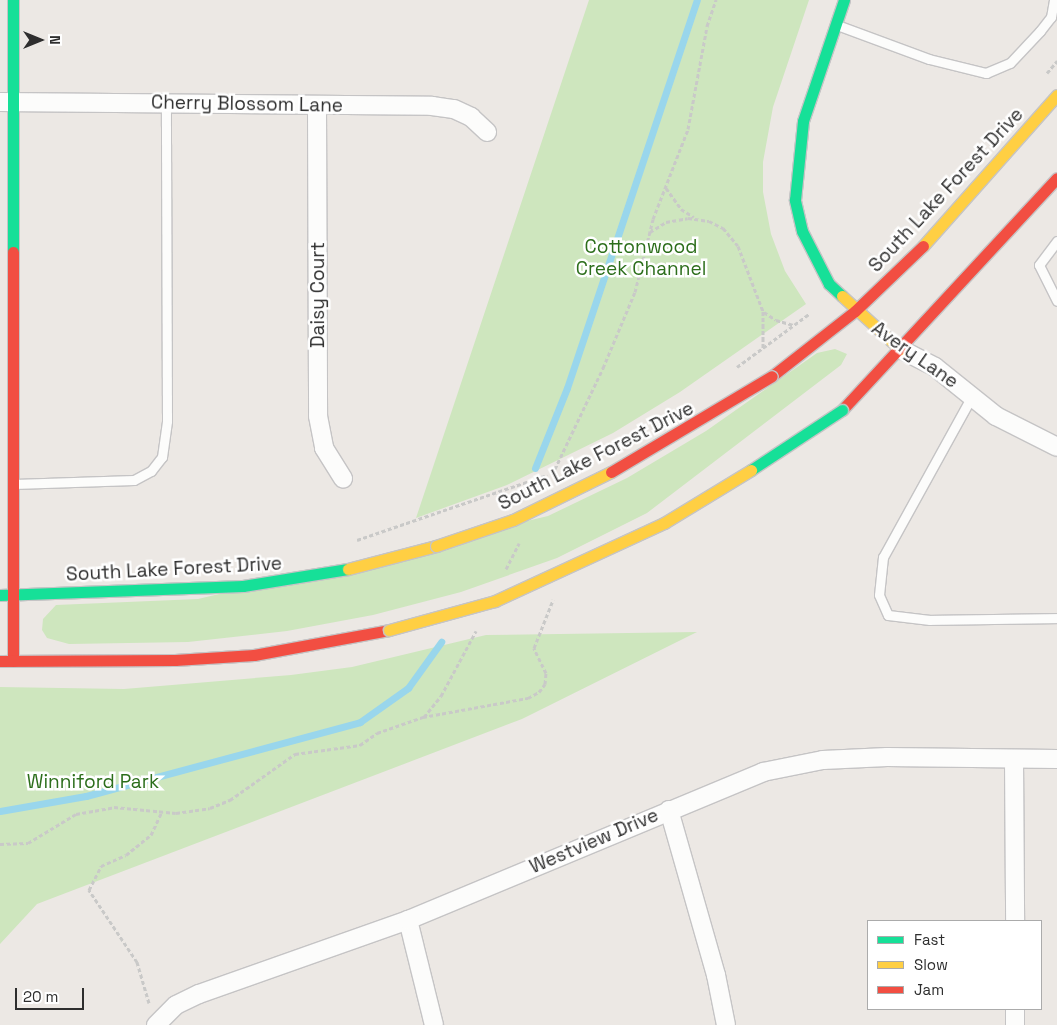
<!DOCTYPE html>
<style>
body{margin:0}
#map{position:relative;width:1057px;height:1025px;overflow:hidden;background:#ece8e4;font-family:"Space Grotesk",sans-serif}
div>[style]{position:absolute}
.green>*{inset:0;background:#cee6be}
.stream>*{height:7px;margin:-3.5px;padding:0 3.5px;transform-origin:3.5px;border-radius:3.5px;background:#99d6ec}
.path>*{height:3px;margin-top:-1.5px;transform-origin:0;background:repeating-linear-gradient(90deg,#c9c9c8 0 4px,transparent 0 6.5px)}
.roads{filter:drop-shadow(1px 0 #c5c4c5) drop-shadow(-1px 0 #c5c4c5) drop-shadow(0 1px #c5c4c5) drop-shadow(0 -1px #c5c4c5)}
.lane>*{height:9px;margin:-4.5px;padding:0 4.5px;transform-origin:4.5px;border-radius:4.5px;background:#fcfcfb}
.street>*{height:18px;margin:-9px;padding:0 9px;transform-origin:9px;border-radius:9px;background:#fcfcfb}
.fast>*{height:11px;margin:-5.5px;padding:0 5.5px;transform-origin:5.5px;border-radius:5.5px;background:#16e098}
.slow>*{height:11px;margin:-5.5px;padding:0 5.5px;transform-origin:5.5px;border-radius:5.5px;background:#ffcf43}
.jam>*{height:11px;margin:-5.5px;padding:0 5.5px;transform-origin:5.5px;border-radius:5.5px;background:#f24e42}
.path-bridge>*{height:3px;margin-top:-1.5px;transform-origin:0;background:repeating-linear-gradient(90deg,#c9c9c8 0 4px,transparent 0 6.5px)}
.bridges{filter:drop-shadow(1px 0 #c5c4c5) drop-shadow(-1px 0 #c5c4c5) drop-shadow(0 1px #c5c4c5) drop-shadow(0 -1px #c5c4c5)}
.fast-bridge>*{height:11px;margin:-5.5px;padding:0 5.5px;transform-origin:5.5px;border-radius:5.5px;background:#16e098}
.slow-bridge>*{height:11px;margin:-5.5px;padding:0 5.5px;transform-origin:5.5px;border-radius:5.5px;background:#ffcf43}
.jam-bridge>*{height:11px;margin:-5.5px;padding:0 5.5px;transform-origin:5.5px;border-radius:5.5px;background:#f24e42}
span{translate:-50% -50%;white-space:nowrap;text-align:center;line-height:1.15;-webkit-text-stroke:5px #fff;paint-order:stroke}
.street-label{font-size:19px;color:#2e2e2e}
.park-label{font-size:19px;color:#2c6e1b}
.legend{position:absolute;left:867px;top:920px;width:175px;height:90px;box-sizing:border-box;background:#fff;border:1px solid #ababab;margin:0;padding:6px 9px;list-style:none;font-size:15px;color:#2e2e2e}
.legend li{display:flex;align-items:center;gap:10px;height:25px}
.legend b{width:25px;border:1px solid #ababab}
.north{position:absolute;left:15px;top:15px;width:50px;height:50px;-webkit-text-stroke:4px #fff;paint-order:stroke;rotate:90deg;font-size:14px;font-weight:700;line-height:20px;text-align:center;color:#2e2e2e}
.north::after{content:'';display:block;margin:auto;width:18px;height:22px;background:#2e2e2e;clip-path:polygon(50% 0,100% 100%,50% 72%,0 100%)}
.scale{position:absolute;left:15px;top:988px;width:69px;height:22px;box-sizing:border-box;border:2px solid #2e2e2e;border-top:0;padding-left:6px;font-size:15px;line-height:18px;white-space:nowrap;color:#2e2e2e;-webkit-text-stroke:4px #fff;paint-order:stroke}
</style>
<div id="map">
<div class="green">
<div style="clip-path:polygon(589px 0,809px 0,773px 107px,763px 162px,763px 192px,771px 234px,785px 271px,806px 304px,680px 392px,613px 433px,507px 485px,416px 518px)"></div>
<div style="clip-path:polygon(835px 349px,847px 354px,841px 365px,647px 513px,557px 558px,461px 592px,373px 615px,287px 631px,188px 642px,69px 644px,47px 638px,42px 630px,43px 619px,56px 605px,198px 599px,548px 516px,627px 478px,706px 431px,817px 353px)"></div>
<div style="clip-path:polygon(697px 632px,522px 719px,37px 904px,0 944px,0 687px,124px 689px,291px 675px,352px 667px,486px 635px)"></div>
</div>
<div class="stream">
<div style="left:535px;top:468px;width:86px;rotate:-68.2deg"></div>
<div style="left:567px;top:388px;width:409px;rotate:-71.5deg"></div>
<div style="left:0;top:811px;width:87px;rotate:-9.9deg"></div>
<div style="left:86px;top:796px;width:284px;rotate:-15.1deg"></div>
<div style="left:360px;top:722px;width:59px;rotate:-35.3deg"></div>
<div style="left:408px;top:688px;width:57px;rotate:-54.3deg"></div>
</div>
<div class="path">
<div style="left:1047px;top:73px;width:16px;rotate:-50deg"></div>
<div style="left:666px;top:188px;width:26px;rotate:54deg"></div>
<div style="left:681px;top:209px;width:15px;rotate:32deg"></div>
<div style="left:650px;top:232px;width:19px;rotate:-32deg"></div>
<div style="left:666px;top:222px;width:22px;rotate:-10deg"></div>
<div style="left:688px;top:218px;width:21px;rotate:8deg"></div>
<div style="left:709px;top:221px;width:16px;rotate:27deg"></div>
<div style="left:723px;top:228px;width:23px;rotate:50deg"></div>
<div style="left:738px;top:246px;width:70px;rotate:69deg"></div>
<div style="left:763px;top:311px;width:38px;rotate:90deg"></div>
<div style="left:764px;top:312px;width:14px;rotate:34deg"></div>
<div style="left:776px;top:320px;width:18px;rotate:16deg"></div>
<div style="left:737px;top:367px;width:89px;rotate:-36.4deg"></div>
<div style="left:552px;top:475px;width:119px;rotate:-64.5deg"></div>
<div style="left:603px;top:368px;width:82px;rotate:-67.2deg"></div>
<div style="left:635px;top:292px;width:75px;rotate:-76.1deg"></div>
<div style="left:653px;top:219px;width:97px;rotate:-68.7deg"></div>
<div style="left:688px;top:129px;width:105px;rotate:-79.5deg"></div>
<div style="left:707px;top:26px;width:28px;rotate:-71deg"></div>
<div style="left:357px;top:540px;width:188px;rotate:-18.9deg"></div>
<div style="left:506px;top:569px;width:29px;rotate:-63deg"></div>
<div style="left:424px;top:717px;width:27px;rotate:-51deg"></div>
<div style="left:441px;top:696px;width:74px;rotate:-61.7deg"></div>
<div style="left:0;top:844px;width:28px;rotate:-2deg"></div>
<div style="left:28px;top:843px;width:56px;rotate:-31.1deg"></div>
<div style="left:76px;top:814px;width:39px;rotate:-10deg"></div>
<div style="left:114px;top:807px;width:62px;rotate:5.5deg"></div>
<div style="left:176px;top:813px;width:34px;rotate:-8deg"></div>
<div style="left:210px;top:808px;width:22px;rotate:-22deg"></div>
<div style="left:230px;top:800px;width:80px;rotate:-35.3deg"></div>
<div style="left:295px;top:754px;width:66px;rotate:-7.9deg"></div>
<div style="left:360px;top:745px;width:21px;rotate:-35deg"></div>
<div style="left:377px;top:733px;width:49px;rotate:-19.2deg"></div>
<div style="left:423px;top:717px;width:107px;rotate:-10.3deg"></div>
<div style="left:528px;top:698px;width:13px;rotate:-29deg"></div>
<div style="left:539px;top:692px;width:10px;rotate:-53deg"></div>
<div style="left:545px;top:684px;width:11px;rotate:-85deg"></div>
<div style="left:546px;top:673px;width:28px;rotate:-116deg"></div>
<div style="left:534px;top:648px;width:52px;rotate:-68.4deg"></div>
<div style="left:149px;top:1003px;width:43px;rotate:-106.3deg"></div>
<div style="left:137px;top:962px;width:87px;rotate:-123.7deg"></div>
<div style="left:89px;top:890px;width:27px;rotate:-63deg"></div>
<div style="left:101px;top:866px;width:27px;rotate:-24deg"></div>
<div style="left:126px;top:855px;width:32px;rotate:-39deg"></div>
<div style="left:151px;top:835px;width:26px;rotate:-65deg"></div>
</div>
<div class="roads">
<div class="lane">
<div style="left:837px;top:25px;width:98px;rotate:20.3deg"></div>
<div style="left:929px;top:59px;width:59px;rotate:13.8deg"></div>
<div style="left:986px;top:73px;width:26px;rotate:-23deg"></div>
<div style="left:1010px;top:63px;width:44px;rotate:-46.8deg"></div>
<div style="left:1040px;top:31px;width:18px;rotate:-52deg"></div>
<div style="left:1051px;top:17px;width:17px;rotate:-80deg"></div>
<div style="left:1057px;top:241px;width:30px;rotate:127deg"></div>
<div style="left:1039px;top:265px;width:40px;rotate:63.4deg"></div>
<div style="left:972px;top:396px;width:184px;rotate:118.9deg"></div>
<div style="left:883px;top:557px;width:38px;rotate:96deg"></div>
<div style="left:879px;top:595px;width:22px;rotate:66deg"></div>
<div style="left:888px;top:615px;width:42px;rotate:6.8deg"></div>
<div style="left:930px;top:620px;width:127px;rotate:-0.9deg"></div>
<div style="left:14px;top:484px;width:120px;rotate:-1.9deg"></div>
<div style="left:134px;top:480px;width:19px;rotate:-28deg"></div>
<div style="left:151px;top:471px;width:18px;rotate:-52deg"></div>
<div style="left:162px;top:457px;width:36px;rotate:-82deg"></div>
<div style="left:167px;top:421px;width:317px;rotate:-90.2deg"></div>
</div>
<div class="street">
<div style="left:0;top:102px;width:432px;rotate:0.5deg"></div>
<div style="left:432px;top:106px;width:22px;rotate:8deg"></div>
<div style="left:454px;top:109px;width:19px;rotate:25deg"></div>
<div style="left:471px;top:117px;width:22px;rotate:43deg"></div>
<div style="left:317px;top:105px;width:311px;rotate:89.8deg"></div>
<div style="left:318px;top:416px;width:33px;rotate:79deg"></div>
<div style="left:324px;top:448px;width:36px;rotate:58deg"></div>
<div style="left:900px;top:349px;width:39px;rotate:27deg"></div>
<div style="left:935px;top:367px;width:78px;rotate:38.8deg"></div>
<div style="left:996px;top:416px;width:68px;rotate:26.9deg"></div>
<div style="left:1014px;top:759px;width:162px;rotate:89.6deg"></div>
<div style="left:669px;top:810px;width:172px;rotate:74.1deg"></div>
<div style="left:716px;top:975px;width:51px;rotate:78.7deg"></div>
<div style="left:408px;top:920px;width:108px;rotate:76.1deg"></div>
<div style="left:1015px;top:1009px;width:16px;rotate:90deg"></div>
<div style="left:156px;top:1025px;width:28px;rotate:-45deg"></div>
<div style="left:176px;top:1005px;width:25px;rotate:-26deg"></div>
<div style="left:199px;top:994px;width:222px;rotate:-19.5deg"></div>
<div style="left:408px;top:920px;width:385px;rotate:-22.6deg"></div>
<div style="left:763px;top:772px;width:61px;rotate:-11.3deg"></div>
<div style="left:823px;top:760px;width:64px;rotate:-2.7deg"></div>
<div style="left:887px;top:757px;width:170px;rotate:0.7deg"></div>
</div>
<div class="fast">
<div style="left:13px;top:0;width:252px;rotate:90deg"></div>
<div style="left:842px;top:296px;width:18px;rotate:-137deg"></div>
<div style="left:829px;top:284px;width:59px;rotate:-117deg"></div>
<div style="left:802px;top:231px;width:32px;rotate:-103deg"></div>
<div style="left:795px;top:200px;width:79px;rotate:-84.2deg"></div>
<div style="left:803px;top:121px;width:128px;rotate:-71.3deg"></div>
<div style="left:0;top:595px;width:243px;rotate:-2.1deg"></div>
<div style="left:243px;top:586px;width:106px;rotate:-9.2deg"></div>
</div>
<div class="slow">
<div style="left:923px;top:246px;width:202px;rotate:-48.4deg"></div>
<div style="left:842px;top:296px;width:79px;rotate:42.4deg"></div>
<div style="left:348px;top:569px;width:91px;rotate:-14.6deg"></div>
</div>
<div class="jam">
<div style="left:13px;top:252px;width:409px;rotate:90deg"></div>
<div style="left:772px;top:376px;width:105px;rotate:-38.1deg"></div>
<div style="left:855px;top:311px;width:94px;rotate:-43.7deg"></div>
<div style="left:842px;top:410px;width:316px;rotate:-47.2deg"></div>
<div style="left:0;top:661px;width:175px;rotate:-0.3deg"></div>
<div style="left:175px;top:660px;width:79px;rotate:-3.6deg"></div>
<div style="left:254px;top:655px;width:137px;rotate:-10.5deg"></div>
</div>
</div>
<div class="path-bridge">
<div style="left:535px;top:479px;width:13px;rotate:-18deg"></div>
</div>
<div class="bridges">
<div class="fast-bridge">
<div style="left:751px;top:470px;width:109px;rotate:-33.4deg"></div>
</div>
<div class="slow-bridge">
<div style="left:436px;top:546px;width:81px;rotate:-18.7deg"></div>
<div style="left:513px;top:520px;width:109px;rotate:-26.1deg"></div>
<div style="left:389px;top:630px;width:110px;rotate:-15.3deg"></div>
<div style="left:495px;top:601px;width:186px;rotate:-24.8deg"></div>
<div style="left:664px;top:523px;width:102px;rotate:-31.3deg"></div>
</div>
<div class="jam-bridge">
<div style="left:611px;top:472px;width:187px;rotate:-30.8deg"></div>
</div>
</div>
<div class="street-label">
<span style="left:247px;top:104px;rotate:1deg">Cherry Blossom Lane</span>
<span style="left:946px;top:190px;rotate:-47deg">South Lake Forest Drive</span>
<span style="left:318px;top:295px;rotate:-90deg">Daisy Court</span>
<span style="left:915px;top:355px;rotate:35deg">Avery Lane</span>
<span style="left:596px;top:456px;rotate:-27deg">South Lake Forest Drive</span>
<span style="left:174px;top:569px;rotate:-3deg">South Lake Forest Drive</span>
<span style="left:594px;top:841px;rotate:-23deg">Westview Drive</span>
</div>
<div class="park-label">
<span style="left:641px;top:258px">Cottonwood<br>Creek Channel</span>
<span style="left:93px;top:782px">Winniford Park</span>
</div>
<ul class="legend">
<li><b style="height:6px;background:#16e098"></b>Fast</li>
<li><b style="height:6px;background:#ffcf43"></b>Slow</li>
<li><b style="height:6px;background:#f24e42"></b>Jam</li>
</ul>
<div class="north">N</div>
<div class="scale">20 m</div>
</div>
